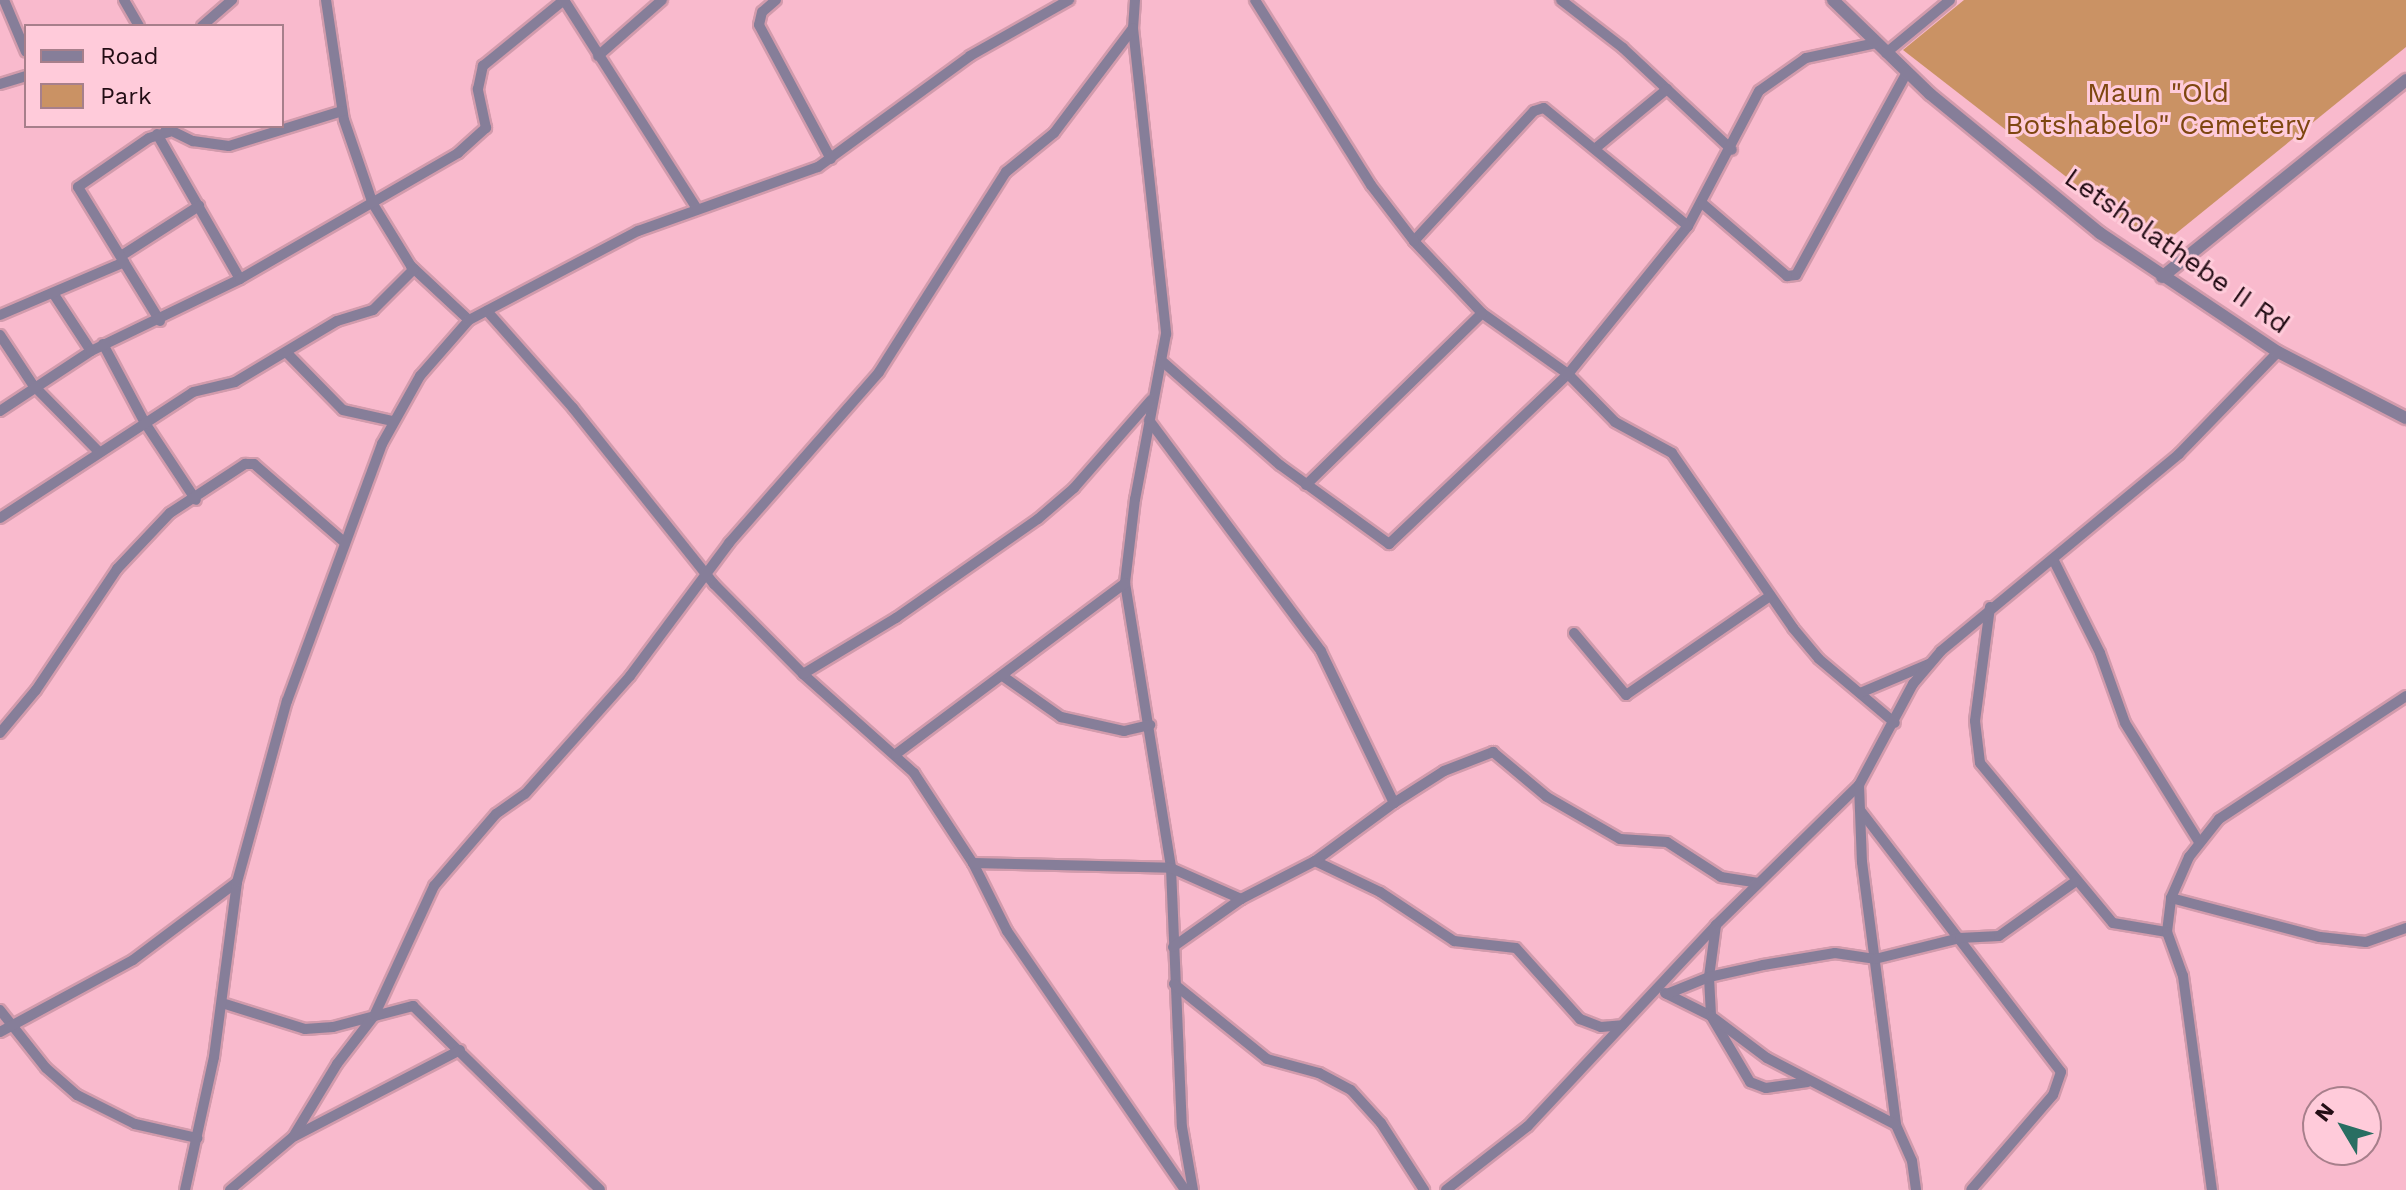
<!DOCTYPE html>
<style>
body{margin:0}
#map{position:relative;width:2406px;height:1190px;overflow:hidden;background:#f9bacd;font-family:"Work Sans",sans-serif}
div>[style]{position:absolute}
.green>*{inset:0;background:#ca9264}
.roads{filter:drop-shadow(2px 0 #d29bac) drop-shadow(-2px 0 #d29bac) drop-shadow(0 2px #d29bac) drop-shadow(0 -2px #d29bac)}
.minor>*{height:10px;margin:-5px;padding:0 5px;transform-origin:5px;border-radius:5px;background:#867e99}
.tertiary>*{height:12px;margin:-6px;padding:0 6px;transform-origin:6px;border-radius:6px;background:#867e99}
span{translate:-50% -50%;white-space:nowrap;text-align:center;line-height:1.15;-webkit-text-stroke:6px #ffcbda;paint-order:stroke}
.park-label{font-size:28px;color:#7e4710}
.street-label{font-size:28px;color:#230d15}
.legend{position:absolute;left:24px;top:24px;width:260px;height:104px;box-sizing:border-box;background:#ffcbda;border:2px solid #a77f8b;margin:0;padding:10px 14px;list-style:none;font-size:24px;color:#230d15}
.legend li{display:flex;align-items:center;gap:16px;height:40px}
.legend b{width:40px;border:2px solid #a77f8b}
.north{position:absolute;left:2302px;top:1086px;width:80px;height:80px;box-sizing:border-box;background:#ffcbda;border:2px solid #a77f8b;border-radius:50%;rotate:308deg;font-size:22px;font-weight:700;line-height:32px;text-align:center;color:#230d15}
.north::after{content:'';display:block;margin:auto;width:28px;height:36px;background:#296e62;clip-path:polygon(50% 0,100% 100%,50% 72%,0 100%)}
</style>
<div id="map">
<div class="green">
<div style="clip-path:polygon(1964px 0,2406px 0,2406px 47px,2158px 248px,1903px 50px)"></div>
</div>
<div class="roads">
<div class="minor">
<div style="left:4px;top:0;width:56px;rotate:67.1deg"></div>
<div style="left:124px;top:0;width:30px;rotate:60deg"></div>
<div style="left:326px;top:0;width:121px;rotate:81.5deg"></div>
<div style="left:344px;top:120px;width:89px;rotate:71deg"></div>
<div style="left:373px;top:204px;width:73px;rotate:58.5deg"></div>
<div style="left:411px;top:266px;width:79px;rotate:43deg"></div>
<div style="left:776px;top:0;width:18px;rotate:139deg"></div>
<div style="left:762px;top:12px;width:13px;rotate:103deg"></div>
<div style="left:759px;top:25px;width:152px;rotate:61.8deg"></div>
<div style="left:1135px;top:0;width:28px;rotate:94deg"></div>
<div style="left:1133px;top:28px;width:308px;rotate:83.8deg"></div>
<div style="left:1166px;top:334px;width:168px;rotate:100.6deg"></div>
<div style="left:1135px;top:499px;width:85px;rotate:96.8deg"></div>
<div style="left:1125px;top:583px;width:289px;rotate:80.8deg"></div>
<div style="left:1171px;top:868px;width:259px;rotate:87.6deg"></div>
<div style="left:1182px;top:1127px;width:64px;rotate:80.1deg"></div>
<div style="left:1561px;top:0;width:78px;rotate:37.7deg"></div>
<div style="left:1623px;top:48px;width:149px;rotate:43.1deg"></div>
<div style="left:202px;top:26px;width:40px;rotate:-41deg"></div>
<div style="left:1876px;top:43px;width:72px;rotate:167.9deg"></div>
<div style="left:1806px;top:58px;width:57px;rotate:144.9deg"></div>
<div style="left:1759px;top:91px;width:153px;rotate:117.7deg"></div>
<div style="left:1688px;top:226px;width:191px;rotate:129deg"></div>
<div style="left:1568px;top:374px;width:67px;rotate:45.6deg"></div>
<div style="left:1615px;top:422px;width:65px;rotate:28.5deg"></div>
<div style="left:1672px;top:453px;width:213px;rotate:55.3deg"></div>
<div style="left:1793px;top:628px;width:40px;rotate:50deg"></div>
<div style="left:1819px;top:659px;width:99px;rotate:40.1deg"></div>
<div style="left:1886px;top:53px;width:83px;rotate:-39.6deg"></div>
<div style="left:598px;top:56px;width:85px;rotate:-41.2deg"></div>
<div style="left:0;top:84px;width:27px;rotate:-17deg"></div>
<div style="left:166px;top:128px;width:30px;rotate:26deg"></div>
<div style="left:193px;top:141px;width:36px;rotate:8deg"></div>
<div style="left:229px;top:146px;width:118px;rotate:-17.2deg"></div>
<div style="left:157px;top:134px;width:167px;rotate:60.2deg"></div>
<div style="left:1597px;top:147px;width:91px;rotate:-39.6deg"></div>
<div style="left:1703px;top:204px;width:111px;rotate:40.6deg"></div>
<div style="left:1787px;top:276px;width:9px;rotate:-6deg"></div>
<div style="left:1796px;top:275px;width:231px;rotate:-61.3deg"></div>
<div style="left:1414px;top:241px;width:177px;rotate:-47.3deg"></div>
<div style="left:1534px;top:111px;width:10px;rotate:-17deg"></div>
<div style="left:1544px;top:108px;width:186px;rotate:39.3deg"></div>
<div style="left:121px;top:256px;width:93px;rotate:-32.7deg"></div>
<div style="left:53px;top:293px;width:69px;rotate:56.8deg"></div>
<div style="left:487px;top:311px;width:130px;rotate:48.4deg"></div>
<div style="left:573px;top:408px;width:226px;rotate:51.3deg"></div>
<div style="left:714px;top:584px;width:127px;rotate:45.3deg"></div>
<div style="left:803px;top:674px;width:149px;rotate:41.7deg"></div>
<div style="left:914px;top:773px;width:108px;rotate:56.8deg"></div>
<div style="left:973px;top:863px;width:76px;rotate:63.4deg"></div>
<div style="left:1007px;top:931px;width:314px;rotate:55.5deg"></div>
<div style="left:0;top:315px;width:135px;rotate:-23.1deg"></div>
<div style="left:160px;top:321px;width:157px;rotate:-121.5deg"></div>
<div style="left:78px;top:187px;width:86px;rotate:-34.6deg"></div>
<div style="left:149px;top:138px;width:21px;rotate:-17deg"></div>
<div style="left:0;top:335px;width:60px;rotate:56.6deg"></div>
<div style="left:33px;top:385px;width:93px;rotate:45.4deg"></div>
<div style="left:103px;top:344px;width:89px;rotate:62deg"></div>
<div style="left:145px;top:423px;width:92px;rotate:56.5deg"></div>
<div style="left:288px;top:354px;width:78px;rotate:45.5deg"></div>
<div style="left:343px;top:410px;width:50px;rotate:12.7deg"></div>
<div style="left:1162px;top:361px;width:157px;rotate:41.4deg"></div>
<div style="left:1280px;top:465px;width:135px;rotate:35.9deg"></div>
<div style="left:1389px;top:544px;width:247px;rotate:-43.5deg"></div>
<div style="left:1568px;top:374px;width:105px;rotate:-144.7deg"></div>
<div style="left:1482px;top:313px;width:99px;rotate:-133.4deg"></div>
<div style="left:1414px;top:241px;width:71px;rotate:-127.5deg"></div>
<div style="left:1371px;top:185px;width:218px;rotate:-122.1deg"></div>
<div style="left:0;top:411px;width:109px;rotate:-33.4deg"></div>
<div style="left:91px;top:351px;width:165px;rotate:-25.8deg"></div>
<div style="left:240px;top:279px;width:252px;rotate:-30deg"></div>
<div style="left:458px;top:153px;width:38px;rotate:-42deg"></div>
<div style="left:486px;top:128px;width:40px;rotate:-102deg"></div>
<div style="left:478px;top:89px;width:24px;rotate:-78deg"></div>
<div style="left:483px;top:66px;width:104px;rotate:-39.2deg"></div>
<div style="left:564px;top:0;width:248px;rotate:57.5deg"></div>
<div style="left:1306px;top:485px;width:246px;rotate:-44.3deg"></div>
<div style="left:0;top:518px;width:230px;rotate:-33.1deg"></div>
<div style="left:193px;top:392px;width:43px;rotate:-13.4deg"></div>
<div style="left:235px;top:382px;width:119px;rotate:-30.9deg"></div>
<div style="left:337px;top:321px;width:38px;rotate:-17deg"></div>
<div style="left:373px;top:310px;width:58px;rotate:-45deg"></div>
<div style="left:2053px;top:559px;width:105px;rotate:63.4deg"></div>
<div style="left:2100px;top:653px;width:74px;rotate:70.3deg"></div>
<div style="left:2125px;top:723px;width:140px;rotate:58.1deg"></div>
<div style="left:1990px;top:607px;width:115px;rotate:97.5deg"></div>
<div style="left:1975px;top:721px;width:42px;rotate:83.2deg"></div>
<div style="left:1980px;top:763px;width:208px;rotate:50.3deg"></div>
<div style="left:2113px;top:923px;width:55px;rotate:9.5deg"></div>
<div style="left:2167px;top:932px;width:34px;rotate:-83deg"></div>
<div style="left:2171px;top:898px;width:154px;rotate:14.7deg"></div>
<div style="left:2320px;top:937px;width:46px;rotate:6.2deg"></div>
<div style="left:2366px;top:942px;width:42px;rotate:-19.3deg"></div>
<div style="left:1574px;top:633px;width:81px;rotate:50deg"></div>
<div style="left:1626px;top:695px;width:175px;rotate:-34.5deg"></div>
<div style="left:803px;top:674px;width:109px;rotate:-31.1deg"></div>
<div style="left:896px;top:618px;width:173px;rotate:-34.9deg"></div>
<div style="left:1038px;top:519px;width:48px;rotate:-40.7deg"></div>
<div style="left:1074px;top:488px;width:117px;rotate:-48.8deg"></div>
<div style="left:1004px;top:677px;width:70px;rotate:35.1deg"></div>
<div style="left:1061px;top:717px;width:65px;rotate:12.5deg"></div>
<div style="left:1124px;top:731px;width:27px;rotate:-13deg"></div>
<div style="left:1860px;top:693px;width:75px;rotate:-22.8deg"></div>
<div style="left:0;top:733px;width:56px;rotate:-50.1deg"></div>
<div style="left:36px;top:690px;width:146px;rotate:-56.2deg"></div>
<div style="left:117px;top:569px;width:77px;rotate:-46.6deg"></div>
<div style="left:170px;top:513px;width:90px;rotate:-33.2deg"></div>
<div style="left:245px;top:464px;width:9px"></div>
<div style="left:254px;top:464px;width:118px;rotate:40.9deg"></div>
<div style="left:896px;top:754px;width:286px;rotate:-36.7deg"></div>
<div style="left:1859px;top:785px;width:77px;rotate:87.8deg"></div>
<div style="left:1862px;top:862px;width:265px;rotate:82.6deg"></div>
<div style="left:1896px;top:1125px;width:39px;rotate:66deg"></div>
<div style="left:1912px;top:1161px;width:29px;rotate:82deg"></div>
<div style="left:1394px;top:803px;width:59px;rotate:-32.6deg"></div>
<div style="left:1444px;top:771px;width:53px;rotate:-21.2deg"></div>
<div style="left:1493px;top:752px;width:70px;rotate:39.8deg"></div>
<div style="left:1547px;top:797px;width:84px;rotate:29.9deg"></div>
<div style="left:1620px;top:839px;width:47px;rotate:3.7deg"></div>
<div style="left:1667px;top:842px;width:64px;rotate:32.9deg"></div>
<div style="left:1721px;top:877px;width:36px;rotate:9deg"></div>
<div style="left:1860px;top:810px;width:330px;rotate:52.5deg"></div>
<div style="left:2061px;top:1072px;width:24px;rotate:109deg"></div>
<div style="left:2053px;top:1095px;width:125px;rotate:130.8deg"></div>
<div style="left:1315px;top:861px;width:72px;rotate:25.5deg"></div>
<div style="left:1380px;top:892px;width:89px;rotate:33.5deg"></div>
<div style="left:1454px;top:941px;width:62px;rotate:6.4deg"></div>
<div style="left:1516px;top:948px;width:96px;rotate:48deg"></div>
<div style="left:1580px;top:1019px;width:22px;rotate:21deg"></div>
<div style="left:1601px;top:1027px;width:21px;rotate:-5deg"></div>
<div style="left:973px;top:863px;width:198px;rotate:1.4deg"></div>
<div style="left:1171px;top:868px;width:77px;rotate:23.9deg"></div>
<div style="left:1241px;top:899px;width:83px;rotate:-27.2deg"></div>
<div style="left:1315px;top:861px;width:98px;rotate:-36.3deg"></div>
<div style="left:1394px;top:803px;width:169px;rotate:-115.7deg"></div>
<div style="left:1321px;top:651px;width:288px;rotate:-126.7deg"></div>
<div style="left:2171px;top:898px;width:45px;rotate:-66.3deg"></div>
<div style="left:2189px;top:857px;width:48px;rotate:-51.7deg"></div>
<div style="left:2219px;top:819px;width:224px;rotate:-33.3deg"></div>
<div style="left:1716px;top:925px;width:52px;rotate:97.7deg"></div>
<div style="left:1709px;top:977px;width:39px;rotate:87deg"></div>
<div style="left:1711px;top:1016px;width:77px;rotate:59.4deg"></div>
<div style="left:1750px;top:1082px;width:17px;rotate:21deg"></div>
<div style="left:1766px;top:1088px;width:42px;rotate:-8.1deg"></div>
<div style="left:2167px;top:932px;width:47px;rotate:70deg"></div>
<div style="left:2183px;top:976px;width:216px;rotate:82.3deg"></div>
<div style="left:1173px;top:947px;width:83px;rotate:-35.2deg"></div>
<div style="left:1174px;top:984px;width:119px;rotate:38.9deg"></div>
<div style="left:1267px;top:1059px;width:54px;rotate:15.1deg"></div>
<div style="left:1319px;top:1073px;width:36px;rotate:28deg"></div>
<div style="left:1351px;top:1090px;width:45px;rotate:47.7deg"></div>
<div style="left:1381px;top:1123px;width:80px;rotate:57.3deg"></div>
<div style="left:1665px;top:993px;width:51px;rotate:26.6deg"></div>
<div style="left:1711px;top:1016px;width:70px;rotate:36.9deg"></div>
<div style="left:1767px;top:1058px;width:145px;rotate:27.4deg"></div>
<div style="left:1667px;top:994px;width:45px;rotate:-22deg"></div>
<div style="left:1709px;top:977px;width:55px;rotate:-12.5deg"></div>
<div style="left:1763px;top:965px;width:73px;rotate:-9.5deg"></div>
<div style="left:1835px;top:953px;width:40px;rotate:8.5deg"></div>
<div style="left:1875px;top:959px;width:88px;rotate:-13.9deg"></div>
<div style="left:1960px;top:938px;width:39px;rotate:-3deg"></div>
<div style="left:1999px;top:936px;width:95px;rotate:-35.5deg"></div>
<div style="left:222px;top:1003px;width:87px;rotate:17.4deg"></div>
<div style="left:305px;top:1029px;width:28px;rotate:-4deg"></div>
<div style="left:333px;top:1027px;width:83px;rotate:-14.7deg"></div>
<div style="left:413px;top:1006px;width:262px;rotate:44.5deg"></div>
<div style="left:0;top:1010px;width:74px;rotate:51.6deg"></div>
<div style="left:46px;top:1068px;width:41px;rotate:41.1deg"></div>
<div style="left:77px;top:1095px;width:65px;rotate:26.6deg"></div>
<div style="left:135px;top:1124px;width:64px;rotate:12.7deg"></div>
<div style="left:0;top:1032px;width:151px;rotate:-28.4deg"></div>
<div style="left:133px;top:960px;width:130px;rotate:-36.9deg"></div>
<div style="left:295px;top:1136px;width:186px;rotate:-27.5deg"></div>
<div style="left:185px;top:1190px;width:136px;rotate:-77.7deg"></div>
<div style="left:214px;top:1057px;width:177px;rotate:-82.5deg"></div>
<div style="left:237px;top:882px;width:188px;rotate:-74.6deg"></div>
<div style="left:287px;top:701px;width:274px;rotate:-69.7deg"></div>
<div style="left:382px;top:444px;width:78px;rotate:-60.8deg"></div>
<div style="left:420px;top:376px;width:74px;rotate:-48.8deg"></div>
<div style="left:469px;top:320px;width:191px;rotate:-27.8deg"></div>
<div style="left:638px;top:231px;width:191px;rotate:-19.6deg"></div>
<div style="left:818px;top:167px;width:188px;rotate:-36.1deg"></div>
<div style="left:970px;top:56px;width:114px;rotate:-29.5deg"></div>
<div style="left:230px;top:1190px;width:82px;rotate:-40.1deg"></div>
<div style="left:293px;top:1137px;width:85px;rotate:-58.9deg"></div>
<div style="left:337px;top:1064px;width:61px;rotate:-52.4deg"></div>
<div style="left:374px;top:1016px;width:143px;rotate:-65.2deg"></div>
<div style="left:434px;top:886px;width:95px;rotate:-49.3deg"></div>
<div style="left:496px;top:814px;width:35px;rotate:-35deg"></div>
<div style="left:525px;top:794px;width:158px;rotate:-48.3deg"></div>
<div style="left:630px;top:676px;width:166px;rotate:-53.3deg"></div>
<div style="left:729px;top:543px;width:227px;rotate:-48.7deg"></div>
<div style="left:879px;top:372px;width:237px;rotate:-57.6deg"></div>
<div style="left:1006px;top:172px;width:62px;rotate:-39.1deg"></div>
<div style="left:1054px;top:133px;width:131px;rotate:-53deg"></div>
<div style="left:1446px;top:1190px;width:104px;rotate:-38deg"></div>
<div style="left:1528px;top:1126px;width:275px;rotate:-46.9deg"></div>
<div style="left:1716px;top:925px;width:200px;rotate:-44.4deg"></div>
<div style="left:1859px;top:785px;width:115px;rotate:-61.9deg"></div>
<div style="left:1913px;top:684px;width:43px;rotate:-49.7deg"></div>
<div style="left:1941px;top:651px;width:309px;rotate:-39.6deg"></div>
<div style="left:2179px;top:454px;width:142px;rotate:-45.9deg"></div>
</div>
<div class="tertiary">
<div style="left:1833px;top:0;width:135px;rotate:44.1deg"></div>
<div style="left:1930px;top:94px;width:220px;rotate:39.3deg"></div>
<div style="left:2100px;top:233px;width:214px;rotate:33.8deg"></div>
<div style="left:2278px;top:352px;width:144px;rotate:27.3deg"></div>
<div style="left:2162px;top:277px;width:314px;rotate:-38.9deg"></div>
</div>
</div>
<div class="park-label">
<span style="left:2158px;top:109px">Maun "Old<br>Botshabelo" Cemetery</span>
</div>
<div class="street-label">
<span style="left:2177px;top:251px;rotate:35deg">Letsholathebe II Rd</span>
</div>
<ul class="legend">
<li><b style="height:10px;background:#867e99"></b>Road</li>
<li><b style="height:22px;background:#ca9264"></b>Park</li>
</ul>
<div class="north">N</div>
</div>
